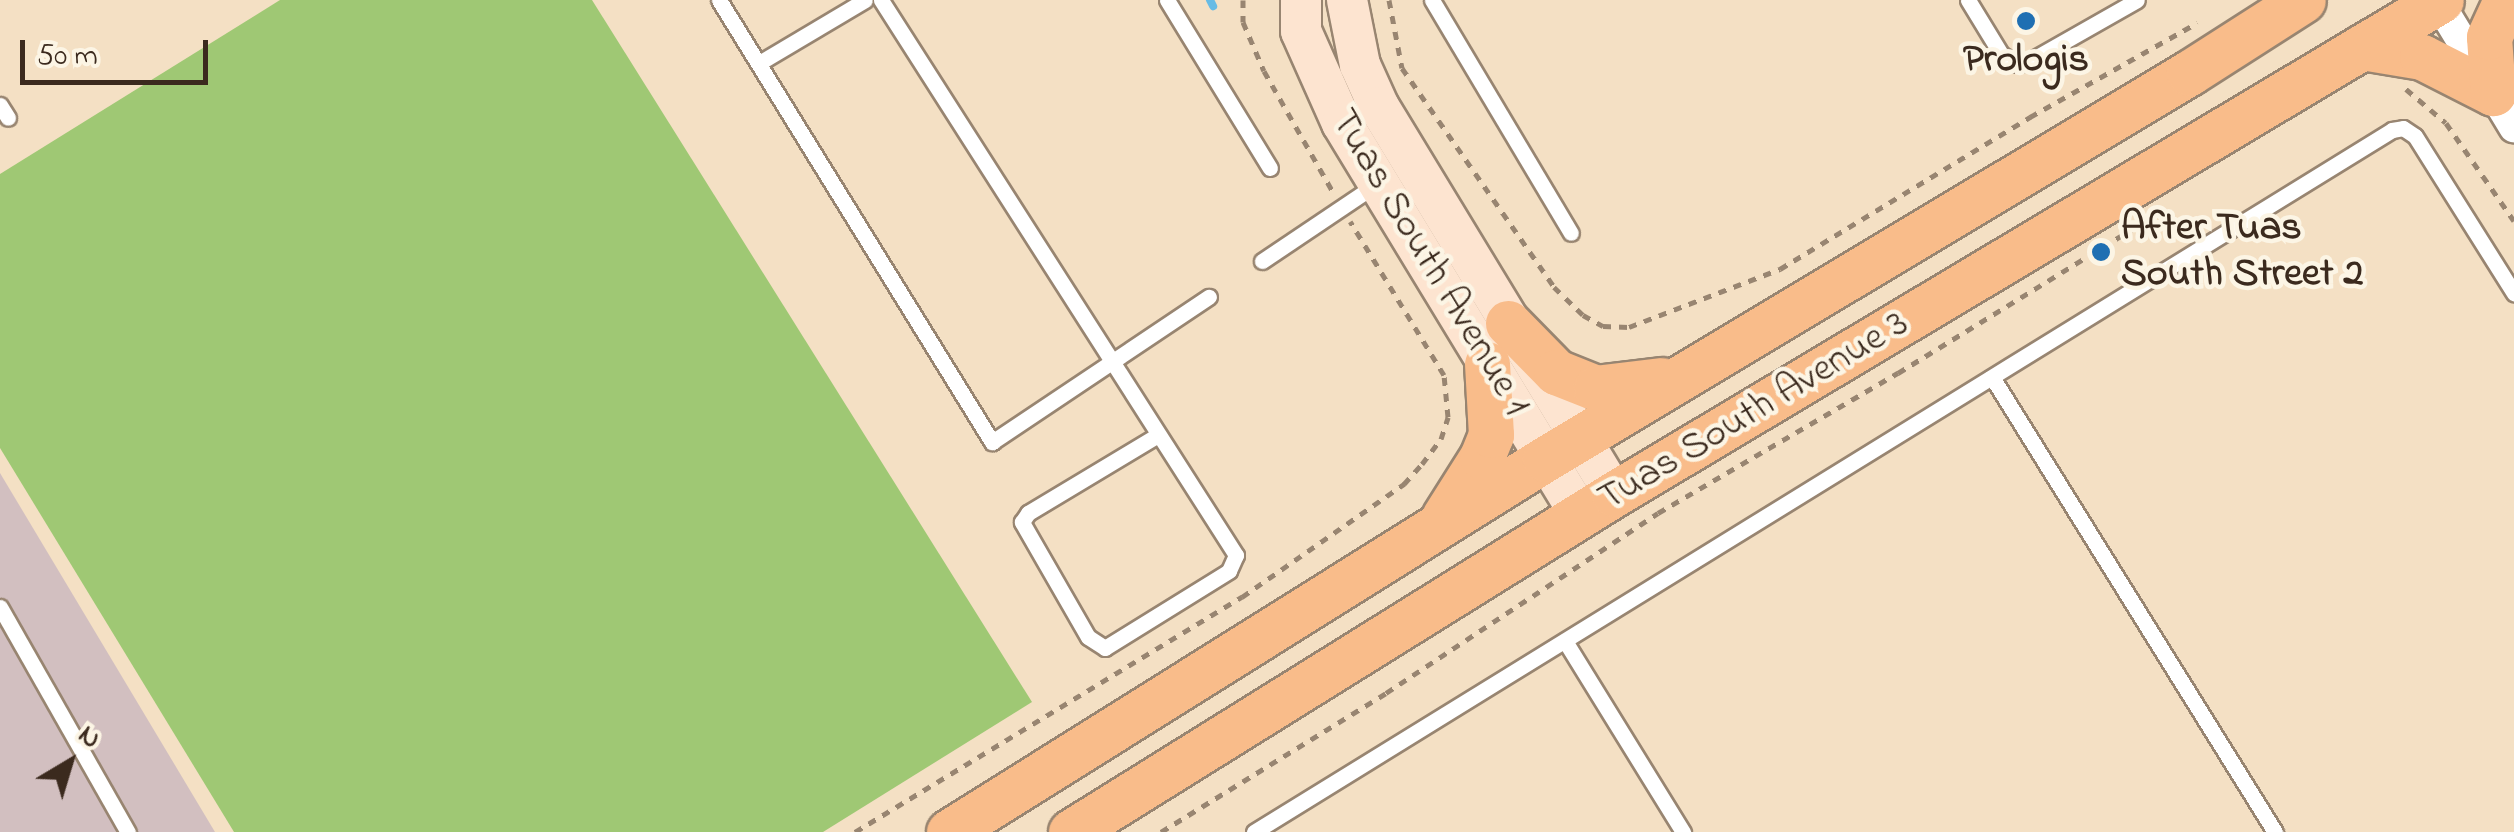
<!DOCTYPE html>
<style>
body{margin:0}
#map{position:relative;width:2514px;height:832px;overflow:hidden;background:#f4e0c4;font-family:"Indie Flower",sans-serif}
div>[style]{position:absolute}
.industrial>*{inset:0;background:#d2bfc0}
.green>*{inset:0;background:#9fc874}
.stream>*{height:8px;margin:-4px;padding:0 4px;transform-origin:4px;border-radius:4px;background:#68bbe4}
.path>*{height:5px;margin-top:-2.5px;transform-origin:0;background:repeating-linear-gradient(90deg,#988571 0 8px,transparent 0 16px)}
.roads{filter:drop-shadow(2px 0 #988571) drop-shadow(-2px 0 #988571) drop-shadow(0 2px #988571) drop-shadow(0 -2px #988571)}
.lane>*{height:15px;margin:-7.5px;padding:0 7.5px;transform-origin:7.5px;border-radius:7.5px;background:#fff}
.street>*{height:30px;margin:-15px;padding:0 15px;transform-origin:15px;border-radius:15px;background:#fff}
.secondary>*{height:40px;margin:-20px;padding:0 20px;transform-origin:20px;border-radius:20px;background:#fde4d0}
.primary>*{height:45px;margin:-22.5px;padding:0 22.5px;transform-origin:22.5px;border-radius:22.5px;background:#f9bc8a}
.dots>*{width:28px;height:28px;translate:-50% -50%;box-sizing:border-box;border:5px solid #fcf5e5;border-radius:50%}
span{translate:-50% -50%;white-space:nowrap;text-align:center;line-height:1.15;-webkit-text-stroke:9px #fcf5e5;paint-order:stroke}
.poi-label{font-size:40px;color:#3b2a1e;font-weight:700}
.left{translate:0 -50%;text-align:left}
.street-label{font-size:40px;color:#3b2a1e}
.north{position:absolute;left:20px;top:712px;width:100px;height:100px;-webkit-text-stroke:8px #fcf5e5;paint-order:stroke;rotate:38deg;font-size:28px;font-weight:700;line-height:40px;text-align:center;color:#3b2a1e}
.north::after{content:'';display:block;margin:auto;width:35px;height:45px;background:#3b2a1e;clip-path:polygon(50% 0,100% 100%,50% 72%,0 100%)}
.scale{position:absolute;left:20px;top:40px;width:188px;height:45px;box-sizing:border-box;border:5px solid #3b2a1e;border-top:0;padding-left:12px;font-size:30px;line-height:35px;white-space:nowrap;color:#3b2a1e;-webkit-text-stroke:8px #fcf5e5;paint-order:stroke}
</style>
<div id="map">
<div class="industrial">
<div style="clip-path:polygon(0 473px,215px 832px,0 832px)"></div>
</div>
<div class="green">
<div style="clip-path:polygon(280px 0,592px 0,1032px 702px,823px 832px,234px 832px,0 448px,0 174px)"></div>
</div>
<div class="stream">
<div style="left:1210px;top:0;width:7px;rotate:63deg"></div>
</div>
<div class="path">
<div style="left:1243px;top:0;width:22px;rotate:90deg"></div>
<div style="left:1243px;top:22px;width:53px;rotate:66.8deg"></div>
<div style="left:1264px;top:71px;width:137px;rotate:60.3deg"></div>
<div style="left:1389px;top:0;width:69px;rotate:79.2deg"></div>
<div style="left:1402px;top:68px;width:267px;rotate:55.2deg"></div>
<div style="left:1554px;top:287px;width:40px;rotate:44deg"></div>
<div style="left:1583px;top:315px;width:23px;rotate:29deg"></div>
<div style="left:1603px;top:326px;width:26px;rotate:2deg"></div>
<div style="left:1629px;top:327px;width:162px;rotate:-21deg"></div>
<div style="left:1780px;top:269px;width:293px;rotate:-31.3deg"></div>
<div style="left:2030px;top:117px;width:192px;rotate:-29.4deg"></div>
<div style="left:2406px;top:89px;width:52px;rotate:40.4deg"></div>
<div style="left:2446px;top:123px;width:119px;rotate:55.2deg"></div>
<div style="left:855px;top:832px;width:453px;rotate:-31.3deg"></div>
<div style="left:1242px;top:597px;width:198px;rotate:-34.9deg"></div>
<div style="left:1404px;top:484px;width:27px;rotate:-48deg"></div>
<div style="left:1422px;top:464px;width:31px;rotate:-53deg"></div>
<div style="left:1441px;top:439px;width:23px;rotate:-72deg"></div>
<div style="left:1448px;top:417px;width:42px;rotate:-95.4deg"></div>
<div style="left:1444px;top:375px;width:180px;rotate:-121.4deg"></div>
<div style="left:1161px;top:832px;width:264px;rotate:-31.7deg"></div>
<div style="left:1386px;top:693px;width:326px;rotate:-33.5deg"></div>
<div style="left:1658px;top:513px;width:278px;rotate:-30.3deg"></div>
<div style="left:1898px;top:373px;width:309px;rotate:-31.6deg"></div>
</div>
<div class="roads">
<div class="lane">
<div style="left:719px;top:0;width:520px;rotate:58.3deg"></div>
<div style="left:992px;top:442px;width:261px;rotate:-33.8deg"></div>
<div style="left:881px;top:0;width:659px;rotate:57.4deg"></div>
<div style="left:1236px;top:555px;width:17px;rotate:114deg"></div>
<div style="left:1229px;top:571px;width:146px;rotate:148.2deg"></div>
<div style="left:1105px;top:648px;width:20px;rotate:-147deg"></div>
<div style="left:1088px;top:637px;width:133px;rotate:-119.9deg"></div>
<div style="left:1022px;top:522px;width:11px;rotate:-56deg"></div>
<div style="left:1028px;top:513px;width:152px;rotate:-31deg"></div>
<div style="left:1167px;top:0;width:197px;rotate:58.5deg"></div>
<div style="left:1432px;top:0;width:271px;rotate:59.2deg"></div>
<div style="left:1968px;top:0;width:63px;rotate:58.6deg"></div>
<div style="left:2001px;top:54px;width:19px;rotate:32deg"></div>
<div style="left:2017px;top:64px;width:11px;rotate:-10deg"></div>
<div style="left:2028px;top:62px;width:125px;rotate:-29.6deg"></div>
<div style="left:759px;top:63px;width:123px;rotate:-30.7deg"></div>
<div style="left:0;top:105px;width:15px;rotate:58deg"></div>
<div style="left:1262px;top:261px;width:140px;rotate:-33.9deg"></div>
<div style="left:1992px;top:377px;width:536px;rotate:58.12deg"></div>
<div style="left:0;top:607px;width:259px;rotate:60.4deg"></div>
<div style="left:1565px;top:641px;width:225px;rotate:58.3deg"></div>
<div style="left:1254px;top:832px;width:1337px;rotate:-31.67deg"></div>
<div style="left:2392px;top:130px;width:11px;rotate:-10deg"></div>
<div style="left:2403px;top:128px;width:14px;rotate:34deg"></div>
<div style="left:2415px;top:136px;width:186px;rotate:57.8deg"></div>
</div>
<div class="street">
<div style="left:2437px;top:0;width:149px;rotate:58.8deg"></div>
</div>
<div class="secondary">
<div style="left:1301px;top:0;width:31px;rotate:90deg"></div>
<div style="left:1301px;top:31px;width:101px;rotate:66deg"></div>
<div style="left:1342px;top:123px;width:461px;rotate:58.7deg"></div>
<div style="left:1347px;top:0;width:66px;rotate:78.7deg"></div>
<div style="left:1360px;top:65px;width:46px;rotate:65.7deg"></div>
<div style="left:1379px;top:107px;width:453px;rotate:58.7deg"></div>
</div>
<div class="primary">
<div style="left:2362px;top:47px;width:61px;rotate:9.5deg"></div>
<div style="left:2422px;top:57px;width:80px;rotate:26.9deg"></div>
<div style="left:2493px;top:93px;width:56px;rotate:-94.1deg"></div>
<div style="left:2489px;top:37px;width:41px;rotate:-65.3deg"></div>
<div style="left:1508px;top:323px;width:69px;rotate:45.6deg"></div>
<div style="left:1556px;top:372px;width:43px;rotate:21.8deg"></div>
<div style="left:1596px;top:388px;width:66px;rotate:-6.9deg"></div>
<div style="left:1444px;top:517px;width:71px;rotate:-57.7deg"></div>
<div style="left:1482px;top:457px;width:24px;rotate:-68deg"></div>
<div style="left:1491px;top:435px;width:71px;rotate:-93.2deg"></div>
<div style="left:949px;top:832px;width:703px;rotate:-32.04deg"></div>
<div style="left:1545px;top:459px;width:751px;rotate:-30.94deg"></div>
<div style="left:2189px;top:73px;width:135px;rotate:-32.6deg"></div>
<div style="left:1071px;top:832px;width:640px;rotate:-31.9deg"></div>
<div style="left:1614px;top:494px;width:963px;rotate:-30.85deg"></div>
</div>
</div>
<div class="dots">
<div style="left:2026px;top:21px;background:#1f6fb2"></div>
<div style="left:2101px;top:252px;background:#1f6fb2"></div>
</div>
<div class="poi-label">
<span style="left:2026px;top:61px">Prologis</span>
<span class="left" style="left:2121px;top:252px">After Tuas<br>South Street 2</span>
</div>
<div class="street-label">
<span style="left:1429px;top:263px;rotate:59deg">Tuas South Avenue 1</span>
<span style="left:1754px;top:412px;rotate:-31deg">Tuas South Avenue 3</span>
</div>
<div class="north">N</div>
<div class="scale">50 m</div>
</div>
